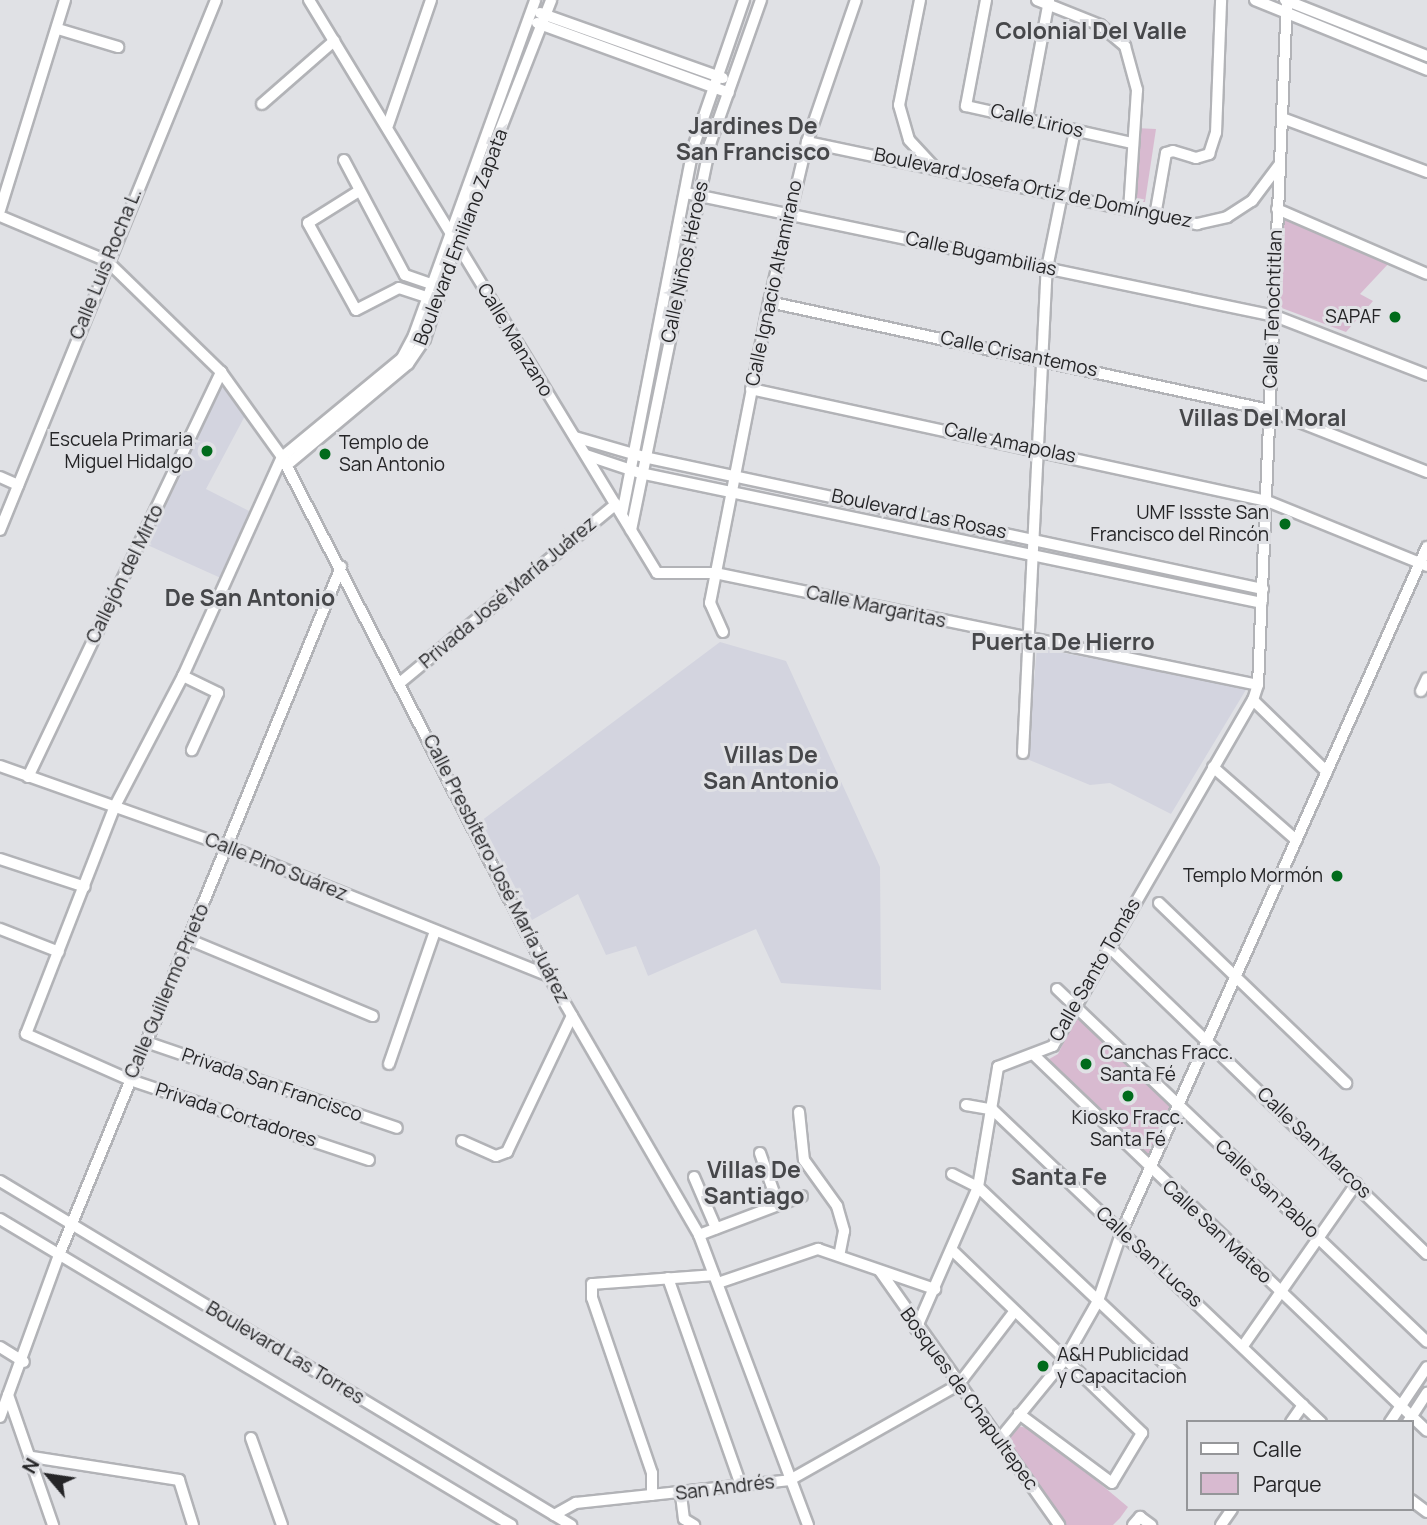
<!DOCTYPE html>
<meta charset="utf-8">
<style>
body{margin:0}
#map{position:relative;width:1427px;height:1525px;overflow:hidden;background:#e0e1e5;font-family:Manrope,sans-serif}
div>[style]{position:absolute}
.built>*{inset:0;background:#d3d4df}
.green>*{inset:0;background:#d8bad0}
.roads{filter:drop-shadow(2px 0 #b2b3b7) drop-shadow(-2px 0 #b2b3b7) drop-shadow(0 2px #b2b3b7) drop-shadow(0 -2px #b2b3b7)}
.minor>*{height:10px;margin:-5px;padding:0 5px;transform-origin:5px;border-radius:5px;background:#fff}
.dots>*{width:19px;height:19px;translate:-50% -50%;box-sizing:border-box;border:4px solid #e0e1e5;border-radius:50%}
span{translate:-50% -50%;white-space:nowrap;text-align:center;line-height:1.15;-webkit-text-stroke:6px #e0e1e5;paint-order:stroke}
.street-label{font-size:19px;color:#252527}
.poi-label{font-size:19px;color:#252527}
.right{translate:-100% -50%;text-align:right}
.left{translate:0 -50%;text-align:left}
.quarter-label{font-size:23px;color:#46474a;font-weight:700}
.legend{position:absolute;left:1186px;top:1420px;width:228px;height:91px;box-sizing:border-box;background:#e0e1e5;border:2px solid #959699;margin:0;padding:9px 12px;list-style:none;font-size:21px;color:#252527}
.legend li{display:flex;align-items:center;gap:14px;height:35px}
.legend b{width:35px;border:2px solid #959699}
.north{position:absolute;left:14px;top:1441px;width:70px;height:70px;-webkit-text-stroke:5px #e0e1e5;paint-order:stroke;rotate:299deg;font-size:19px;font-weight:700;line-height:28px;text-align:center;color:#252527}
.north::after{content:'';display:block;margin:auto;width:24px;height:32px;background:#252527;clip-path:polygon(50% 0,100% 100%,50% 72%,0 100%)}
</style>
<div id="map">
<div class="built">
<div style="clip-path:polygon(222px 383px,247px 412px,206px 489px,253px 513px,223px 579px,143px 543px)"></div>
<div style="clip-path:polygon(720px 642px,786px 661px,880px 867px,881px 990px,781px 983px,756px 929px,648px 976px,636px 946px,606px 955px,578px 894px,532px 920px,481px 821px)"></div>
<div style="clip-path:polygon(1037px 648px,1247px 688px,1171px 814px,1110px 783px,1090px 785px,1027px 759px)"></div>
</div>
<div class="green">
<div style="clip-path:polygon(1135px 128px,1156px 129px,1145px 202px,1131px 202px)"></div>
<div style="clip-path:polygon(1279px 214px,1390px 262px,1360px 294px,1373px 301px,1346px 332px,1279px 307px)"></div>
<div style="clip-path:polygon(1078px 1013px,1172px 1107px,1147px 1159px,1044px 1062px,1058px 1054px)"></div>
<div style="clip-path:polygon(1018px 1426px,1036px 1430px,1128px 1507px,1120px 1518px,1113px 1525px,1066px 1525px,1007px 1440px)"></div>
</div>
<div class="roads">
<div class="minor">
<div style="left:309px;top:0;width:670px;rotate:58.73deg"></div>
<div style="left:657px;top:573px;width:58px"></div>
<div style="left:715px;top:573px;width:554px;rotate:11.65deg"></div>
<div style="left:920px;top:0;width:107px;rotate:101.3deg"></div>
<div style="left:899px;top:105px;width:36px;rotate:74deg"></div>
<div style="left:909px;top:140px;width:35px;rotate:47deg"></div>
<div style="left:986px;top:0;width:108px;rotate:100.7deg"></div>
<div style="left:966px;top:106px;width:169px;rotate:12.6deg"></div>
<div style="left:1037px;top:0;width:68px;rotate:21.6deg"></div>
<div style="left:1100px;top:25px;width:33px;rotate:40deg"></div>
<div style="left:1125px;top:46px;width:46px;rotate:74.7deg"></div>
<div style="left:1137px;top:90px;width:120px;rotate:93.8deg"></div>
<div style="left:1255px;top:0;width:186px;rotate:22.1deg"></div>
<div style="left:1285px;top:0;width:153px;rotate:21.5deg"></div>
<div style="left:540px;top:13px;width:194px;rotate:19.6deg"></div>
<div style="left:537px;top:23px;width:204px;rotate:20deg"></div>
<div style="left:58px;top:29px;width:63px;rotate:16.7deg"></div>
<div style="left:262px;top:104px;width:96px;rotate:-41.2deg"></div>
<div style="left:1027px;top:118px;width:120px;rotate:-79.4deg"></div>
<div style="left:1282px;top:118px;width:155px;rotate:20.4deg"></div>
<div style="left:388px;top:125px;width:132px;rotate:-71deg"></div>
<div style="left:807px;top:142px;width:399px;rotate:11.9deg"></div>
<div style="left:1197px;top:224px;width:31px;rotate:-13deg"></div>
<div style="left:1227px;top:217px;width:30px;rotate:-33deg"></div>
<div style="left:1252px;top:201px;width:45px;rotate:-53.1deg"></div>
<div style="left:344px;top:160px;width:130px;rotate:62.1deg"></div>
<div style="left:405px;top:275px;width:28px;rotate:19deg"></div>
<div style="left:359px;top:191px;width:60px;rotate:147.9deg"></div>
<div style="left:308px;top:223px;width:99px;rotate:61.1deg"></div>
<div style="left:356px;top:310px;width:48px;rotate:-27.1deg"></div>
<div style="left:399px;top:288px;width:28px;rotate:18deg"></div>
<div style="left:686px;top:193px;width:602px;rotate:11.8deg"></div>
<div style="left:1275px;top:316px;width:163px;rotate:21.2deg"></div>
<div style="left:1277px;top:209px;width:163px;rotate:23.4deg"></div>
<div style="left:0;top:210px;width:220px;rotate:-72.8deg"></div>
<div style="left:0;top:216px;width:116px;rotate:22.8deg"></div>
<div style="left:107px;top:261px;width:159px;rotate:44.2deg"></div>
<div style="left:221px;top:372px;width:105px;rotate:54.3deg"></div>
<div style="left:282px;top:457px;width:584px;rotate:62.78deg"></div>
<div style="left:549px;top:976px;width:299px;rotate:59.9deg"></div>
<div style="left:699px;top:1235px;width:310px;rotate:69.4deg"></div>
<div style="left:1155px;top:216px;width:64px;rotate:-80.1deg"></div>
<div style="left:1166px;top:153px;width:7px;rotate:-16deg"></div>
<div style="left:1173px;top:151px;width:24px;rotate:17deg"></div>
<div style="left:1196px;top:158px;width:14px;rotate:-17deg"></div>
<div style="left:1209px;top:154px;width:22px;rotate:-72deg"></div>
<div style="left:1216px;top:133px;width:133px;rotate:-87.8deg"></div>
<div style="left:769px;top:302px;width:512px;rotate:12.19deg"></div>
<div style="left:1269px;top:410px;width:170px;rotate:21.4deg"></div>
<div style="left:751px;top:389px;width:528px;rotate:12.25deg"></div>
<div style="left:1267px;top:501px;width:173px;rotate:22.1deg"></div>
<div style="left:575px;top:437px;width:72px;rotate:16.2deg"></div>
<div style="left:644px;top:457px;width:633px;rotate:12.04deg"></div>
<div style="left:586px;top:455px;width:57px;rotate:18.4deg"></div>
<div style="left:640px;top:473px;width:635px;rotate:11.81deg"></div>
<div style="left:287px;top:465px;width:158px;rotate:-39.9deg"></div>
<div style="left:408px;top:364px;width:30px;rotate:-56deg"></div>
<div style="left:425px;top:339px;width:101px;rotate:-72.1deg"></div>
<div style="left:456px;top:243px;width:261px;rotate:-68.6deg"></div>
<div style="left:0;top:477px;width:20px;rotate:24deg"></div>
<div style="left:622px;top:514px;width:373px;rotate:-79deg"></div>
<div style="left:693px;top:148px;width:157px;rotate:-71deg"></div>
<div style="left:0;top:530px;width:572px;rotate:-67.83deg"></div>
<div style="left:631px;top:530px;width:394px;rotate:-78.4deg"></div>
<div style="left:710px;top:144px;width:153px;rotate:-70.5deg"></div>
<div style="left:723px;top:632px;width:32px;rotate:-114deg"></div>
<div style="left:710px;top:603px;width:307px;rotate:-78.9deg"></div>
<div style="left:769px;top:302px;width:164px;rotate:-76.6deg"></div>
<div style="left:807px;top:142px;width:150px;rotate:-71deg"></div>
<div style="left:183px;top:676px;width:39px;rotate:26deg"></div>
<div style="left:218px;top:693px;width:63px;rotate:114.5deg"></div>
<div style="left:401px;top:682px;width:279px;rotate:-39.6deg"></div>
<div style="left:1421px;top:691px;width:14px;rotate:-65deg"></div>
<div style="left:1253px;top:700px;width:103px;rotate:44.2deg"></div>
<div style="left:1023px;top:753px;width:486px;rotate:-87.2deg"></div>
<div style="left:1047px;top:268px;width:141px;rotate:-78.5deg"></div>
<div style="left:0;top:766px;width:240px;rotate:19.5deg"></div>
<div style="left:226px;top:846px;width:348px;rotate:21.9deg"></div>
<div style="left:1213px;top:767px;width:111px;rotate:41.3deg"></div>
<div style="left:28px;top:777px;width:449px;rotate:-64.5deg"></div>
<div style="left:0;top:859px;width:89px;rotate:18.2deg"></div>
<div style="left:1159px;top:903px;width:260px;rotate:43.9deg"></div>
<div style="left:0;top:929px;width:63px;rotate:21.3deg"></div>
<div style="left:190px;top:940px;width:198px;rotate:22.6deg"></div>
<div style="left:1109px;top:947px;width:442px;rotate:44deg"></div>
<div style="left:1057px;top:989px;width:511px;rotate:43.65deg"></div>
<div style="left:146px;top:1042px;width:265px;rotate:18.9deg"></div>
<div style="left:1035px;top:1056px;width:542px;rotate:43.73deg"></div>
<div style="left:389px;top:1064px;width:141px;rotate:-70.9deg"></div>
<div style="left:966px;top:1105px;width:27px;rotate:10deg"></div>
<div style="left:993px;top:1110px;width:453px;rotate:43.6deg"></div>
<div style="left:799px;top:1112px;width:48px;rotate:84.1deg"></div>
<div style="left:804px;top:1160px;width:57px;rotate:54.3deg"></div>
<div style="left:837px;top:1206px;width:26px;rotate:74deg"></div>
<div style="left:844px;top:1231px;width:25px;rotate:101deg"></div>
<div style="left:462px;top:1141px;width:37px;rotate:24deg"></div>
<div style="left:496px;top:1156px;width:12px;rotate:-20deg"></div>
<div style="left:507px;top:1152px;width:151px;rotate:-64.5deg"></div>
<div style="left:760px;top:1153px;width:54px;rotate:70.6deg"></div>
<div style="left:369px;top:1160px;width:252px;rotate:-161.5deg"></div>
<div style="left:130px;top:1080px;width:114px;rotate:-156.1deg"></div>
<div style="left:26px;top:1034px;width:245px;rotate:-68.7deg"></div>
<div style="left:115px;top:806px;width:147px;rotate:-62.4deg"></div>
<div style="left:183px;top:676px;width:240px;rotate:-65.7deg"></div>
<div style="left:282px;top:457px;width:156px;rotate:-39.5deg"></div>
<div style="left:402px;top:358px;width:26px;rotate:-62deg"></div>
<div style="left:414px;top:335px;width:356px;rotate:-70.1deg"></div>
<div style="left:952px;top:1174px;width:29px;rotate:27deg"></div>
<div style="left:978px;top:1187px;width:277px;rotate:43.4deg"></div>
<div style="left:694px;top:1177px;width:56px;rotate:66.7deg"></div>
<div style="left:0;top:1181px;width:667px;rotate:31.07deg"></div>
<div style="left:0;top:1219px;width:596px;rotate:30.91deg"></div>
<div style="left:699px;top:1235px;width:110px;rotate:-20.7deg"></div>
<div style="left:952px;top:1250px;width:264px;rotate:43.9deg"></div>
<div style="left:1142px;top:1433px;width:58px;rotate:121deg"></div>
<div style="left:1112px;top:1483px;width:116px;rotate:-143.4deg"></div>
<div style="left:880px;top:1271px;width:311px;rotate:54.8deg"></div>
<div style="left:668px;top:1278px;width:219px;rotate:70.6deg"></div>
<div style="left:718px;top:1283px;width:106px;rotate:-18.8deg"></div>
<div style="left:818px;top:1249px;width:124px;rotate:18.9deg"></div>
<div style="left:916px;top:1329px;width:155px;rotate:-66.4deg"></div>
<div style="left:978px;top:1187px;width:122px;rotate:-80.5deg"></div>
<div style="left:998px;top:1067px;width:59px;rotate:-20.9deg"></div>
<div style="left:1053px;top:1046px;width:400px;rotate:-60deg"></div>
<div style="left:1253px;top:700px;width:16px;rotate:-72deg"></div>
<div style="left:1258px;top:685px;width:686px;rotate:-87.58deg"></div>
<div style="left:1243px;top:1346px;width:198px;rotate:-55.1deg"></div>
<div style="left:0;top:1347px;width:28px;rotate:32deg"></div>
<div style="left:8px;top:1395px;width:138px;rotate:70.9deg"></div>
<div style="left:0;top:1417px;width:172px;rotate:-70deg"></div>
<div style="left:59px;top:1255px;width:744px;rotate:-67.71deg"></div>
<div style="left:1291px;top:1422px;width:21px;rotate:-55deg"></div>
<div style="left:1390px;top:1422px;width:66px;rotate:-56.1deg"></div>
<div style="left:1408px;top:1422px;width:35px;rotate:-57deg"></div>
<div style="left:251px;top:1438px;width:92px;rotate:70.4deg"></div>
<div style="left:998px;top:1441px;width:106px;rotate:-50.7deg"></div>
<div style="left:1065px;top:1359px;width:67px;rotate:-60.4deg"></div>
<div style="left:1098px;top:1301px;width:74px;rotate:-71.1deg"></div>
<div style="left:1122px;top:1231px;width:749px;rotate:-65.97deg"></div>
<div style="left:32px;top:1457px;width:149px;rotate:8.9deg"></div>
<div style="left:179px;top:1480px;width:47px;rotate:72.7deg"></div>
<div style="left:652px;top:1495px;width:22px;rotate:-90deg"></div>
<div style="left:652px;top:1473px;width:185px;rotate:-108.9deg"></div>
<div style="left:592px;top:1298px;width:14px;rotate:-90deg"></div>
<div style="left:592px;top:1284px;width:122px;rotate:-4.2deg"></div>
<div style="left:681px;top:1495px;width:24px;rotate:83deg"></div>
<div style="left:684px;top:1519px;width:12px;rotate:31deg"></div>
<div style="left:1411px;top:1500px;width:20px;rotate:37deg"></div>
<div style="left:554px;top:1515px;width:25px;rotate:-29deg"></div>
<div style="left:576px;top:1503px;width:215px;rotate:-6.1deg"></div>
<div style="left:790px;top:1480px;width:193px;rotate:-29.5deg"></div>
<div style="left:958px;top:1385px;width:92px;rotate:-52.5deg"></div>
<div style="left:1133px;top:1525px;width:11px;rotate:-49deg"></div>
<div style="left:1140px;top:1517px;width:14px;rotate:36deg"></div>
<div style="left:1221px;top:1525px;width:19px;rotate:-55deg"></div>
</div>
</div>
<div class="dots">
<div style="left:1395px;top:317px;background:#006b1b"></div>
<div style="left:207px;top:451px;background:#006b1b"></div>
<div style="left:325px;top:454px;background:#006b1b"></div>
<div style="left:1285px;top:524px;background:#006b1b"></div>
<div style="left:1337px;top:876px;background:#006b1b"></div>
<div style="left:1086px;top:1064px;background:#006b1b"></div>
<div style="left:1128px;top:1096px;background:#006b1b"></div>
<div style="left:1043px;top:1366px;background:#006b1b"></div>
</div>
<div class="street-label">
<span style="left:1037px;top:121px;rotate:13deg">Calle Lirios</span>
<span style="left:1033px;top:188px;rotate:12deg">Boulevard Josefa Ortiz de Domínguez</span>
<span style="left:461px;top:237px;rotate:-69deg">Boulevard Emiliano Zapata</span>
<span style="left:981px;top:254px;rotate:12deg">Calle Bugambilias</span>
<span style="left:685px;top:262px;rotate:-78deg">Calle Niños Héroes</span>
<span style="left:106px;top:264px;rotate:-68deg">Calle Luis Rocha L.</span>
<span style="left:774px;top:283px;rotate:-78deg">Calle Ignacio Altamirano</span>
<span style="left:1273px;top:309px;rotate:-88deg">Calle Tenochtitlan</span>
<span style="left:515px;top:340px;rotate:59deg">Calle Manzano</span>
<span style="left:1019px;top:354px;rotate:12deg">Calle Crisantemos</span>
<span style="left:1010px;top:443px;rotate:12deg">Calle Amapolas</span>
<span style="left:919px;top:514px;rotate:12deg">Boulevard Las Rosas</span>
<span style="left:125px;top:574px;rotate:-64deg">Callejón del Mirto</span>
<span style="left:508px;top:593px;rotate:-40deg">Privada José María Juárez</span>
<span style="left:876px;top:607px;rotate:12deg">Calle Margaritas</span>
<span style="left:276px;top:867px;rotate:22deg">Calle Pino Suárez</span>
<span style="left:496px;top:869px;rotate:63deg">Calle Presbítero José María Juárez</span>
<span style="left:1095px;top:970px;rotate:-60deg">Calle Santo Tomás</span>
<span style="left:167px;top:991px;rotate:-67deg">Calle Guillermo Prieto</span>
<span style="left:272px;top:1085px;rotate:19deg">Privada San Francisco</span>
<span style="left:236px;top:1115px;rotate:18deg">Privada Cortadores</span>
<span style="left:1314px;top:1143px;rotate:44deg">Calle San Marcos</span>
<span style="left:1267px;top:1189px;rotate:43deg">Calle San Pablo</span>
<span style="left:1217px;top:1232px;rotate:43deg">Calle San Mateo</span>
<span style="left:1149px;top:1257px;rotate:43deg">Calle San Lucas</span>
<span style="left:285px;top:1353px;rotate:31deg">Boulevard Las Torres</span>
<span style="left:969px;top:1399px;rotate:54deg">Bosques de Chapultepec</span>
<span style="left:725px;top:1488px;rotate:-7deg">San Andrés</span>
</div>
<div class="poi-label">
<span class="right" style="left:1381px;top:317px">SAPAF</span>
<span class="right" style="left:193px;top:451px">Escuela Primaria<br>Miguel Hidalgo</span>
<span class="left" style="left:339px;top:454px">Templo de<br>San Antonio</span>
<span class="right" style="left:1269px;top:524px">UMF Issste San<br>Francisco del Rincón</span>
<span class="right" style="left:1323px;top:876px">Templo Mormón</span>
<span class="left" style="left:1100px;top:1064px">Canchas Fracc.<br>Santa Fé</span>
<span style="left:1128px;top:1129px">Kiosko Fracc.<br>Santa Fé</span>
<span class="left" style="left:1057px;top:1366px">A&amp;H Publicidad<br>y Capacitacion</span>
</div>
<div class="quarter-label">
<span style="left:1091px;top:30px">Colonial Del Valle</span>
<span style="left:753px;top:138px">Jardines De<br>San Francisco</span>
<span style="left:1263px;top:417px">Villas Del Moral</span>
<span style="left:250px;top:597px">De San Antonio</span>
<span style="left:1063px;top:641px">Puerta De Hierro</span>
<span style="left:771px;top:767px">Villas De<br>San Antonio</span>
<span style="left:754px;top:1182px">Villas De<br>Santiago</span>
<span style="left:1059px;top:1176px">Santa Fe</span>
</div>
<ul class="legend">
<li><b style="height:9px;background:#fff"></b>Calle</li>
<li><b style="height:19px;background:#d8bad0"></b>Parque</li>
</ul>
<div class="north">N</div>
</div>
